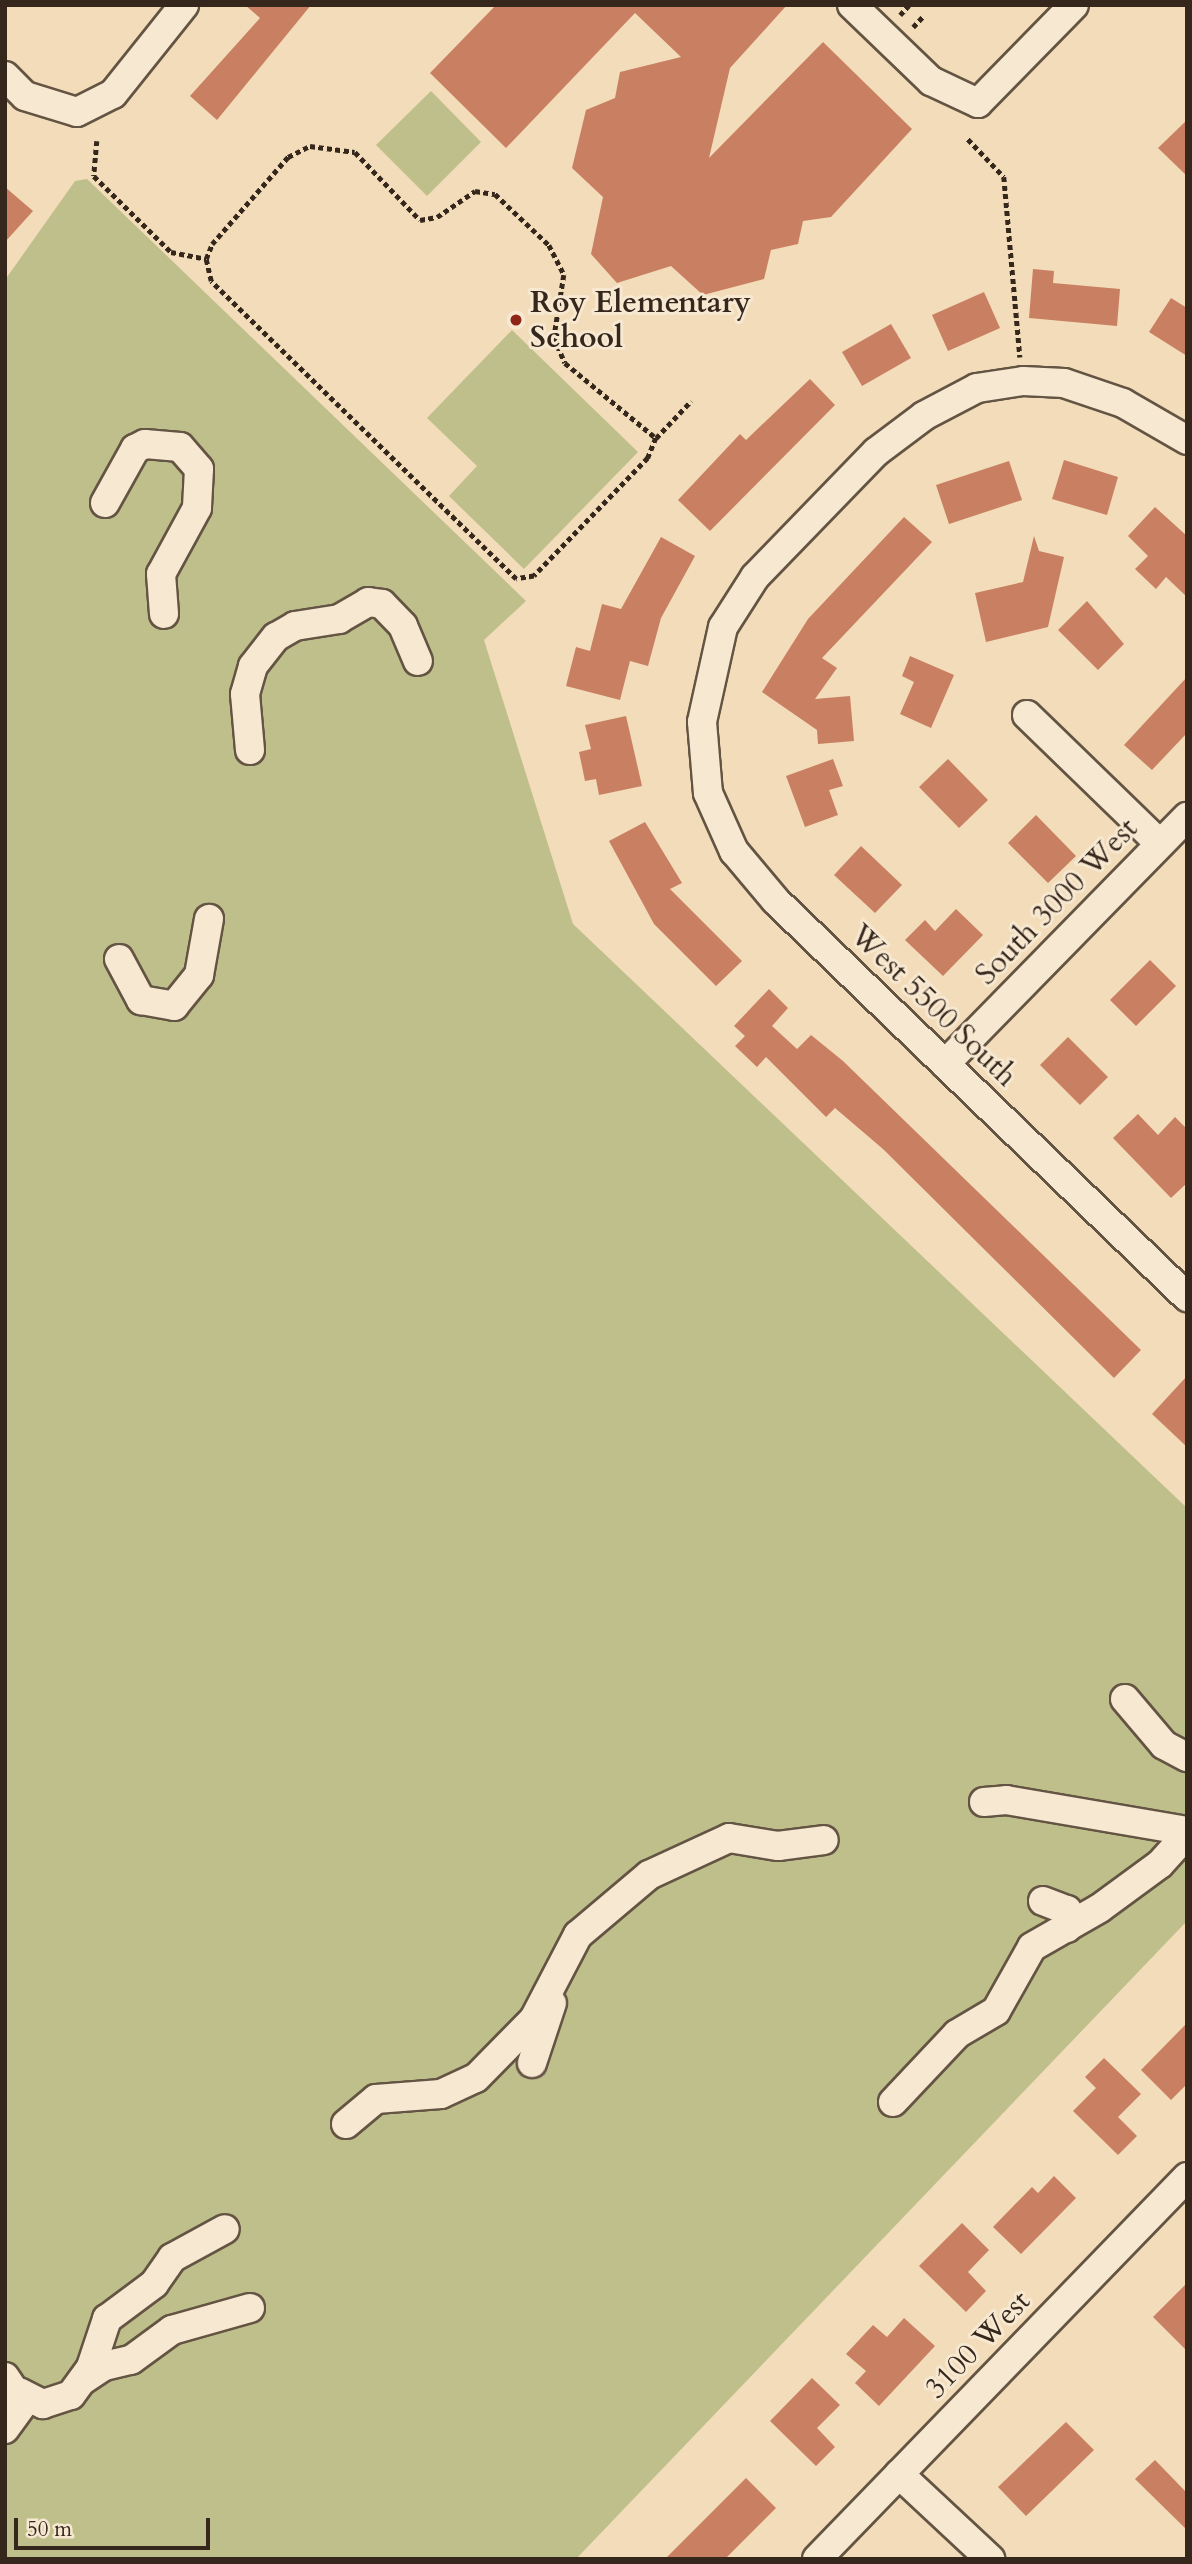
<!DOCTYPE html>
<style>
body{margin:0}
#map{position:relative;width:1192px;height:2564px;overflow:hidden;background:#f2dcb9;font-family:Cardo,serif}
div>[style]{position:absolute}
.green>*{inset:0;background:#bfbf8c}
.building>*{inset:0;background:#c97f61}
.path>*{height:4.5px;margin-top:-2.25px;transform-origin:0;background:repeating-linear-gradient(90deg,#35271c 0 5px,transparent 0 8.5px)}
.roads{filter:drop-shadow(2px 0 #645443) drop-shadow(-2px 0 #645443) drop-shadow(0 2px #645443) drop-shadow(0 -2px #645443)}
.minor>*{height:28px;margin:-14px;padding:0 14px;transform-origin:14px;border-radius:14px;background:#f7e8d2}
.dots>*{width:19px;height:19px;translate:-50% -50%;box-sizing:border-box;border:4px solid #f7e8d2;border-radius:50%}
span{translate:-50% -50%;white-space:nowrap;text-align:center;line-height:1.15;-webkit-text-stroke:6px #f7e8d2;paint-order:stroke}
.poi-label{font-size:30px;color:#35271c;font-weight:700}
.left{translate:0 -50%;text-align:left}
.street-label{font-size:30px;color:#35271c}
.frame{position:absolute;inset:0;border:7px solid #35271c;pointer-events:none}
.scale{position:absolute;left:14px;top:2518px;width:196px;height:32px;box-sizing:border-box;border:4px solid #35271c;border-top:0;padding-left:9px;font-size:21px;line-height:24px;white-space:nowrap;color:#35271c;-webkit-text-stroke:5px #f7e8d2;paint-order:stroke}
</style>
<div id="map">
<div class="green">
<div style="clip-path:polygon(431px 91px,481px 142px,427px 196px,376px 145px)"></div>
<div style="clip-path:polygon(87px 179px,526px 601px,484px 640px,573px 924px,1187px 1508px,1187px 1921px,576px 2559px,5px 2559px,5px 280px,75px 181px)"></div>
<div style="clip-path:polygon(512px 330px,638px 452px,524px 569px,449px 496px,477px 466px,427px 418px)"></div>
</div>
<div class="building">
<div style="clip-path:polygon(245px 5px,311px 5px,217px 120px,190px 96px,260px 18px)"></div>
<div style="clip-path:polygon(496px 5px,787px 5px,730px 68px,709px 158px,823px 42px,912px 129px,831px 217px,803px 221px,798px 244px,771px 250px,764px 279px,703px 295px,671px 266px,617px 283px,591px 254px,603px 197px,572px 168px,586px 110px,615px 98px,620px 72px,681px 57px,635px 13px,506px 148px,430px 73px)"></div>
<div style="clip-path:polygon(1187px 120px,1187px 176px,1158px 148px)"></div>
<div style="clip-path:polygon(5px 187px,33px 211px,5px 242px)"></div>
<div style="clip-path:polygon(1033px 269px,1054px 271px,1053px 283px,1120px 289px,1117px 326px,1029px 318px)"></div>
<div style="clip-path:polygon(984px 292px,1000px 328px,948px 351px,932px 315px)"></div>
<div style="clip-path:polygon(1171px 298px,1187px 308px,1187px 356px,1149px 332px)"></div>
<div style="clip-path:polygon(891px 324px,911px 358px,862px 386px,842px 352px)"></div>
<div style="clip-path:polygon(810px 379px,835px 405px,710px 531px,678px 500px,740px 434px,746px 440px)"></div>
<div style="clip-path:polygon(1064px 460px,1118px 477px,1107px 515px,1052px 499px)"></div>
<div style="clip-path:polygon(1009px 461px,1022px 500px,949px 524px,936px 485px)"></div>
<div style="clip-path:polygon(1155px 507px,1187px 536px,1187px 597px,1166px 577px,1156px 589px,1135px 569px,1148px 556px,1128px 536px)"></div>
<div style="clip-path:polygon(904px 517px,932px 542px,822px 658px,837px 668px,815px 699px,850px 696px,854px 741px,818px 744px,817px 730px,762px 692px,808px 619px)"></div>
<div style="clip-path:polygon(1034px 536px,1039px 551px,1064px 557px,1048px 627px,986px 642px,975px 593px,1023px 582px)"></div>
<div style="clip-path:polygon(661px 537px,695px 556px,661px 618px,648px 666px,630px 661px,620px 700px,566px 686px,576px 647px,590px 651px,602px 604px,621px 609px)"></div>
<div style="clip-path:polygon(1087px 601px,1124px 644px,1098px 670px,1058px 630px)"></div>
<div style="clip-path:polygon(910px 656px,954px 675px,931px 728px,900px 714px,914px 682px,902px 676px)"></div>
<div style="clip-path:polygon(1187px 677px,1187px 733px,1152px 770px,1124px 745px)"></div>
<div style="clip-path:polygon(626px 716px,642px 786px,599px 795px,596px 779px,585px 781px,579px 752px,591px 749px,585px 725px)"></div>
<div style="clip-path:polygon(833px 759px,843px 786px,829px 790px,838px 815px,805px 827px,786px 776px)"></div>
<div style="clip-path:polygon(948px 759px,988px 800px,959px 828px,919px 787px)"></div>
<div style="clip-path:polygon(1036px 815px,1076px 856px,1048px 883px,1008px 843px)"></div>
<div style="clip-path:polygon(645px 822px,682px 883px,670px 889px,742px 961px,716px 986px,654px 924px,609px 841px)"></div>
<div style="clip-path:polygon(861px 846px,902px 885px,875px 913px,834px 875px)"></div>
<div style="clip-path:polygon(956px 909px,983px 935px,943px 976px,905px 940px,925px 920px,935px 931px)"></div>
<div style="clip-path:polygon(1150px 960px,1176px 986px,1136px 1026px,1110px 1000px)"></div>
<div style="clip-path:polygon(769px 989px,788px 1008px,772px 1026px,797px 1049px,811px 1035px,843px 1061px,1141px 1350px,1114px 1378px,883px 1149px,835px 1108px,826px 1117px,766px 1057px,757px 1067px,735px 1046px,745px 1036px,734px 1026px)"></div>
<div style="clip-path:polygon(1068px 1037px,1108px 1077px,1080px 1105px,1040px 1065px)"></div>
<div style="clip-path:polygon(1138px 1114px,1158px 1135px,1175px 1117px,1187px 1129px,1187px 1183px,1171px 1198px,1113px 1138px)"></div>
<div style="clip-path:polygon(1187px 1376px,1187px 1447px,1152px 1414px)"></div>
<div style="clip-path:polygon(1187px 2023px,1187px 2084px,1171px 2100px,1141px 2070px)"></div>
<div style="clip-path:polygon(1104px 2058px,1141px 2094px,1118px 2117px,1137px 2136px,1118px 2155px,1073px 2111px,1096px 2088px,1085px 2077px)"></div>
<div style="clip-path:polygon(1054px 2176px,1076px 2198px,1021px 2254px,993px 2227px,1032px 2187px,1038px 2193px)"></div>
<div style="clip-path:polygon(962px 2223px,989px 2250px,968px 2272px,986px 2291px,966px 2312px,919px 2266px)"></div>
<div style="clip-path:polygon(1187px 2283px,1187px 2351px,1153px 2317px)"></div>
<div style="clip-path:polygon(904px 2318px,935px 2346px,879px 2406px,855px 2383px,866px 2371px,846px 2354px,873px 2325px,887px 2337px)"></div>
<div style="clip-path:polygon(812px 2378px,840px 2405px,817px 2428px,835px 2447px,816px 2466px,770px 2421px)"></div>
<div style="clip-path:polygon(1066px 2422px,1094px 2450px,1026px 2516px,998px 2487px)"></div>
<div style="clip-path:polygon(1155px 2460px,1187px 2493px,1187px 2530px,1135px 2479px)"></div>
<div style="clip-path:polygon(746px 2478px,776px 2508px,725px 2559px,665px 2559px)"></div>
</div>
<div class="path">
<div style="left:900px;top:15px;width:13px;rotate:-48deg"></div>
<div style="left:913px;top:27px;width:16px;rotate:-47deg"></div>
<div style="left:968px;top:139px;width:52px;rotate:46.5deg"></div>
<div style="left:1004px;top:177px;width:181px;rotate:84.9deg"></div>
<div style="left:97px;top:141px;width:35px;rotate:95deg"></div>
<div style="left:94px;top:176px;width:108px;rotate:44.6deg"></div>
<div style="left:171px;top:252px;width:36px;rotate:11deg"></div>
<div style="left:310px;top:146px;width:45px;rotate:7.6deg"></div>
<div style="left:355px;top:152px;width:94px;rotate:46.3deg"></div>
<div style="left:420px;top:220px;width:17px;rotate:-10deg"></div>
<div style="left:437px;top:217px;width:46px;rotate:-34.4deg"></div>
<div style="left:475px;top:191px;width:20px;rotate:9deg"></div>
<div style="left:495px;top:194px;width:74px;rotate:43.4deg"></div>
<div style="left:549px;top:245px;width:34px;rotate:63deg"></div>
<div style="left:564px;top:275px;width:64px;rotate:99deg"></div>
<div style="left:554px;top:338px;width:27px;rotate:66deg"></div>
<div style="left:565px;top:363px;width:118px;rotate:39.5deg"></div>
<div style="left:656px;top:438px;width:22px;rotate:112deg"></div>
<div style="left:648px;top:458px;width:164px;rotate:134deg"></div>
<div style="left:534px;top:576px;width:18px;rotate:171deg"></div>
<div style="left:516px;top:579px;width:426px;rotate:-135.7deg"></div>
<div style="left:211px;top:281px;width:23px;rotate:-103deg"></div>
<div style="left:206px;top:259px;width:16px;rotate:-68deg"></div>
<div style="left:212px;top:244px;width:116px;rotate:-48.9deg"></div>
<div style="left:288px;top:157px;width:25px;rotate:-27deg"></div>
<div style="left:656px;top:438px;width:51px;rotate:-46.6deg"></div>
</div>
<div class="roads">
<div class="minor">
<div style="left:852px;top:5px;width:110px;rotate:43.9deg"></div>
<div style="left:931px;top:81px;width:52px;rotate:25.1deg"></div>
<div style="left:978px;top:103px;width:137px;rotate:-45.6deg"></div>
<div style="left:5px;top:76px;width:28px;rotate:45deg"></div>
<div style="left:25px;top:96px;width:54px;rotate:17.1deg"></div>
<div style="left:77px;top:112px;width:40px;rotate:-26.6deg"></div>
<div style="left:113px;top:94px;width:114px;rotate:-51.4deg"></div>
<div style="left:1187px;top:440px;width:74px;rotate:-150deg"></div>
<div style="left:1123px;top:403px;width:62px;rotate:-161.3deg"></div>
<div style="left:1064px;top:383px;width:41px;rotate:-177.2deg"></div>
<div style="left:1023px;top:381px;width:47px;rotate:171.3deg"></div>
<div style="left:977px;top:388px;width:60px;rotate:152.2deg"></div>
<div style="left:924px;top:416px;width:60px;rotate:143.1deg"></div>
<div style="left:876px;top:452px;width:174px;rotate:134.1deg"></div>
<div style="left:755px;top:577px;width:59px;rotate:122.6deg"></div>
<div style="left:723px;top:627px;width:97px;rotate:102.5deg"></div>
<div style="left:702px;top:722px;width:71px;rotate:85.2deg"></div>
<div style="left:708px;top:793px;width:64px;rotate:65.9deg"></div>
<div style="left:734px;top:851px;width:65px;rotate:50deg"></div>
<div style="left:776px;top:901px;width:571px;rotate:43.94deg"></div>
<div style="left:105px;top:503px;width:62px;rotate:-60.9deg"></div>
<div style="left:135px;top:449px;width:11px;rotate:-27deg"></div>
<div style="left:145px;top:444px;width:35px;rotate:5deg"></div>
<div style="left:180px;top:447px;width:29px;rotate:49deg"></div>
<div style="left:199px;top:469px;width:39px;rotate:93deg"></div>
<div style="left:197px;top:508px;width:75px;rotate:118.6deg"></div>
<div style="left:161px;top:574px;width:40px;rotate:85.7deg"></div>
<div style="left:1027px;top:715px;width:185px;rotate:44.1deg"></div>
<div style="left:250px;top:750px;width:56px;rotate:-95.1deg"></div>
<div style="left:245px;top:694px;width:29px;rotate:-74deg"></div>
<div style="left:253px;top:666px;width:37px;rotate:-52deg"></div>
<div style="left:276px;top:637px;width:22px;rotate:-30deg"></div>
<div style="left:295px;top:626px;width:45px;rotate:-9deg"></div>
<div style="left:339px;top:619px;width:34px;rotate:-30deg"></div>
<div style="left:368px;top:602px;width:14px;rotate:8deg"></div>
<div style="left:382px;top:604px;width:30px;rotate:46deg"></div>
<div style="left:403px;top:626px;width:38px;rotate:67deg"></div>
<div style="left:119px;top:959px;width:47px;rotate:61.8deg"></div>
<div style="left:141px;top:1000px;width:34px;rotate:10deg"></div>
<div style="left:174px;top:1006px;width:40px;rotate:-51deg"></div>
<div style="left:199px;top:975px;width:57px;rotate:-79.9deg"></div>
<div style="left:945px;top:1064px;width:346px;rotate:-45.6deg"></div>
<div style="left:1125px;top:1699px;width:60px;rotate:49.7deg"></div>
<div style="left:1164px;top:1745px;width:26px;rotate:28deg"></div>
<div style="left:984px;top:1802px;width:22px;rotate:-5deg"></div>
<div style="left:1006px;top:1800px;width:184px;rotate:9.7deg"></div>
<div style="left:1043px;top:1901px;width:26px;rotate:21deg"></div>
<div style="left:1067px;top:1910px;width:18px;rotate:90deg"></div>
<div style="left:532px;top:2063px;width:63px;rotate:-71.6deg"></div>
<div style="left:893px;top:2102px;width:93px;rotate:-46.7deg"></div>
<div style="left:957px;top:2034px;width:45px;rotate:-30.5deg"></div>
<div style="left:996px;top:2011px;width:73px;rotate:-60.6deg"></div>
<div style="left:1032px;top:1947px;width:78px;rotate:-29.8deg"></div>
<div style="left:1100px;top:1908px;width:74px;rotate:-36.3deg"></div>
<div style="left:1160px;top:1864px;width:40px;rotate:-48deg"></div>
<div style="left:346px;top:2124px;width:39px;rotate:-40deg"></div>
<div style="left:376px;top:2099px;width:65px;rotate:-4.4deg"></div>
<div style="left:441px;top:2094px;width:38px;rotate:-25deg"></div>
<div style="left:476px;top:2078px;width:83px;rotate:-45.5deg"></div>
<div style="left:534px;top:2019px;width:95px;rotate:-62.4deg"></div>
<div style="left:578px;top:1935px;width:93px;rotate:-40.2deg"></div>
<div style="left:649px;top:1875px;width:88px;rotate:-24.8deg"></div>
<div style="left:729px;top:1838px;width:50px;rotate:9.3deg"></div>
<div style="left:778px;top:1846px;width:46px;rotate:-7.4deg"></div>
<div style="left:5px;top:2377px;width:32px;rotate:56deg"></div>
<div style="left:23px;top:2404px;width:31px;rotate:126deg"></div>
<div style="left:83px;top:2380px;width:25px;rotate:-34deg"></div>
<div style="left:104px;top:2366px;width:28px;rotate:-13deg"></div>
<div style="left:131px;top:2360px;width:51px;rotate:-36.2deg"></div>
<div style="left:172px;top:2330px;width:81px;rotate:-15.8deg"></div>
<div style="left:19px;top:2392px;width:27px;rotate:27deg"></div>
<div style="left:43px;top:2404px;width:29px;rotate:-18deg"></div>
<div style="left:71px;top:2395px;width:34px;rotate:-54deg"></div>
<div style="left:91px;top:2367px;width:51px;rotate:-71.6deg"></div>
<div style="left:107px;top:2319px;width:59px;rotate:-36.7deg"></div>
<div style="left:154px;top:2284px;width:32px;rotate:-55deg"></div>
<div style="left:172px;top:2258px;width:60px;rotate:-28.7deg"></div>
<div style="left:899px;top:2474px;width:125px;rotate:43deg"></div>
<div style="left:817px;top:2559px;width:532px;rotate:-45.91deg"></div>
</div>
</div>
<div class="dots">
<div style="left:516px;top:320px;background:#8f2418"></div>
</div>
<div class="poi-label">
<span class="left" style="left:530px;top:320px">Roy Elementary<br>School</span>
</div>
<div class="street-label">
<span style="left:1057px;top:902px;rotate:-46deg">South 3000 West</span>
<span style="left:933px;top:1006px;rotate:44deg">West 5500 South</span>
<span style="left:978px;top:2345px;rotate:-46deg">3100 West</span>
</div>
<div class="frame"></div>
<div class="scale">50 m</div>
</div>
